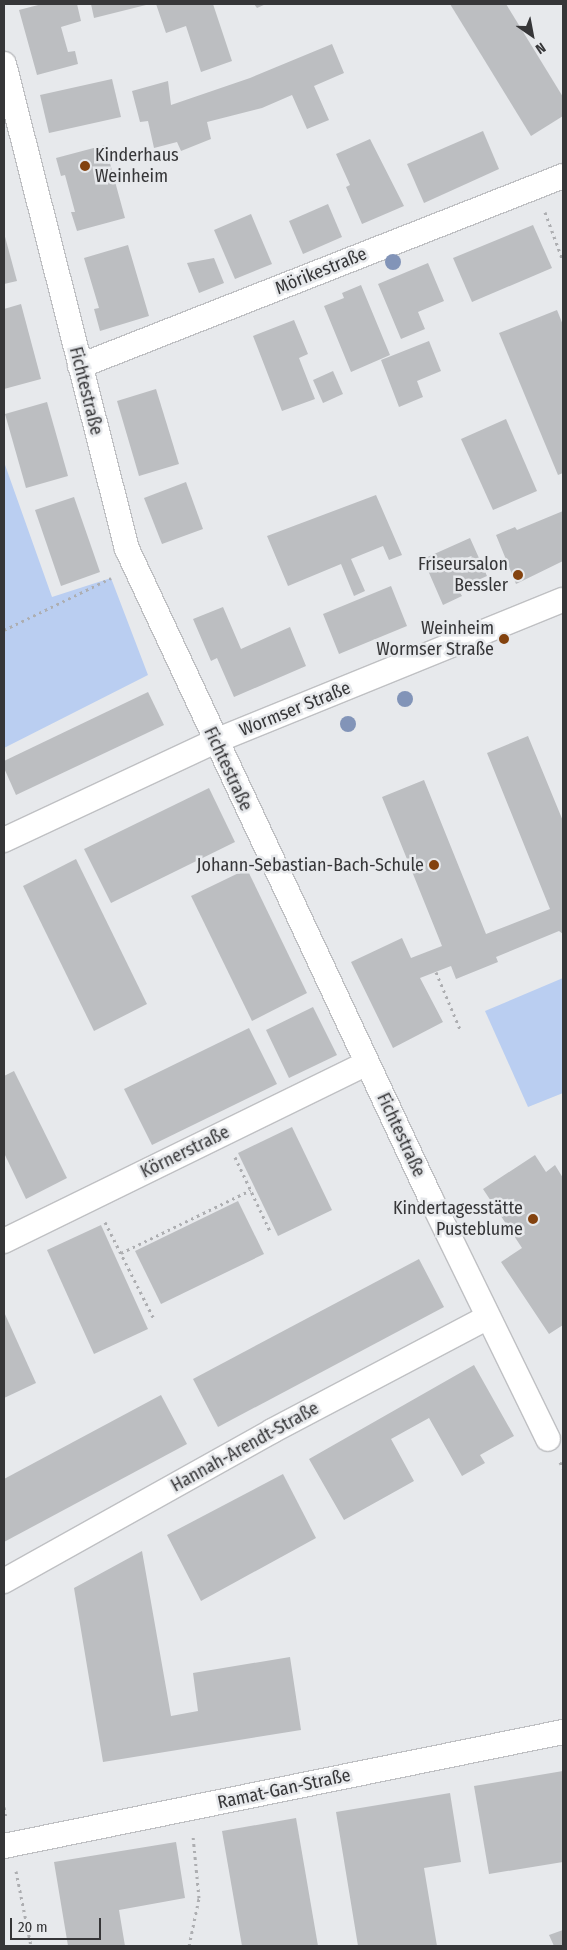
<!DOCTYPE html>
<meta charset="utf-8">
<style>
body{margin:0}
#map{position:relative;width:567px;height:1950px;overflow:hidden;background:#e7e9ec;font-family:"Fira Sans Condensed",sans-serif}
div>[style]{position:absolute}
.green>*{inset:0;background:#bacef1}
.building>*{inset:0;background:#bcbec1}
.path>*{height:3px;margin-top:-1.5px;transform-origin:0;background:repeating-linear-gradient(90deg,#adaeb1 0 2.5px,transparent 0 6.5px)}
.roads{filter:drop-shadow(1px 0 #bfc0c3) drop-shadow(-1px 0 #bfc0c3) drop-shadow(0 1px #bfc0c3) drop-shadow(0 -1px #bfc0c3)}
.street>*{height:24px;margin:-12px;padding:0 12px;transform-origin:12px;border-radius:12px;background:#fff}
.trees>*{width:16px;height:16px;margin:-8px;border-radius:50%;background:#8294b8}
.dots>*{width:14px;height:14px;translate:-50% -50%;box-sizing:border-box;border:2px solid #e7e9ec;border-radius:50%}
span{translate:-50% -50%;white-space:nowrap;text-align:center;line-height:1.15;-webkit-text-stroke:5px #e7e9ec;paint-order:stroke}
.poi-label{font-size:18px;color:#363638}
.left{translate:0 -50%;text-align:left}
.right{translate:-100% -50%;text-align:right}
.street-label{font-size:18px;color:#363638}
.frame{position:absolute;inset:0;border:5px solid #363638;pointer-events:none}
.north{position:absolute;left:507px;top:10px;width:50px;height:50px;-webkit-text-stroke:4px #e7e9ec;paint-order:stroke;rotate:147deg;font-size:14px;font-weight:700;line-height:20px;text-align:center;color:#363638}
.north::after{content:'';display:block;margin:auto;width:18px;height:22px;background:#363638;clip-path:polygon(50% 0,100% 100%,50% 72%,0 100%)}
.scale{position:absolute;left:10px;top:1918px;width:91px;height:22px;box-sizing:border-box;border:2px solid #363638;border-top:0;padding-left:6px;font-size:15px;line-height:18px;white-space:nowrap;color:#363638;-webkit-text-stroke:4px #e7e9ec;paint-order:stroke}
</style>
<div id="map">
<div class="green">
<div style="clip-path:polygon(4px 462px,52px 597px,111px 578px,148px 675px,4px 748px)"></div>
<div style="clip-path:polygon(563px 978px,563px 1093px,528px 1107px,485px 1011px)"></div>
</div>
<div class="building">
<div style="clip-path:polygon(42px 4px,77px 4px,81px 21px,61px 27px,68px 52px,75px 51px,78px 64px,37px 75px,19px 10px)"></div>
<div style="clip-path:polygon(91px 4px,146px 4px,146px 5px,94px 18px)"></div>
<div style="clip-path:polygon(156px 4px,213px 4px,232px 61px,201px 72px,186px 26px,166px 33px)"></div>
<div style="clip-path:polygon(254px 4px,266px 4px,257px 8px)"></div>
<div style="clip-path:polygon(450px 4px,506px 4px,563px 97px,563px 116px,531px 136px)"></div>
<div style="clip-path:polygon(332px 44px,344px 73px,314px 86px,329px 120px,307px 129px,292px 95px,262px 108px,207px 122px,211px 139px,181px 151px,177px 142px,154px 148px,148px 121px,140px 122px,132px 91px,168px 81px,171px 105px,250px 78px)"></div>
<div style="clip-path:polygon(112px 79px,121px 117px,49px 133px,40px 95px)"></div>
<div style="clip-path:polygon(483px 131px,499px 169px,424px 203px,407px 164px)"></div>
<div style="clip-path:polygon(370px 139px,404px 206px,362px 224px,346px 187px,350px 185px,336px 154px)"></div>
<div style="clip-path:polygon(105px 145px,125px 218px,77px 231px,71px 212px,75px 212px,65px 175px,61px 176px,56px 158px)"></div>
<div style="clip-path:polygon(328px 204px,342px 237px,303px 254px,289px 221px)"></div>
<div style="clip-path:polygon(251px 214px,272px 264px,235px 279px,214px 230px)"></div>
<div style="clip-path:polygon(533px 225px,552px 268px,472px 302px,453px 258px)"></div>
<div style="clip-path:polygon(4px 233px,17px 281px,4px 284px)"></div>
<div style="clip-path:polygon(128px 245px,149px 316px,100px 331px,94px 309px,99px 308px,84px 258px)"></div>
<div style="clip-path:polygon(214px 258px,224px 283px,199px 293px,187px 263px)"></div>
<div style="clip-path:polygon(428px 263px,444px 301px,418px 312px,425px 329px,401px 339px,378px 284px)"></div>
<div style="clip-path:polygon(361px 285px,390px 355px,351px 372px,324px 306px,344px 298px,342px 293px)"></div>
<div style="clip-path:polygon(21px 304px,41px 379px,4px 389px,4px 309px)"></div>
<div style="clip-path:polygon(557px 310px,563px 325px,563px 473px,558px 475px,499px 333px)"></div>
<div style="clip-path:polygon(294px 320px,308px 354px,299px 358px,315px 399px,282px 411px,253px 336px)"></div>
<div style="clip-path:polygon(429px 341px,441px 371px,417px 381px,423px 397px,399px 407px,381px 360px)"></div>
<div style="clip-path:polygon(333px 371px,343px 394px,323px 403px,313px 380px)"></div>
<div style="clip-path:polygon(156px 389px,179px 464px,139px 476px,117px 401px)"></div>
<div style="clip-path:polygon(47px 402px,68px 476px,26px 488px,5px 414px)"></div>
<div style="clip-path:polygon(506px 419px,537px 491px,493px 510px,461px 439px)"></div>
<div style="clip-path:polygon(186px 482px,203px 529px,162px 544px,144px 498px)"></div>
<div style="clip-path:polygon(376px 495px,402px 555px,389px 560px,383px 546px,351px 559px,365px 591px,354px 596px,341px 564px,288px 586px,267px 536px)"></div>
<div style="clip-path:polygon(74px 497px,100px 572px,61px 586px,35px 510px)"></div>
<div style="clip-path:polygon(563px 511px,563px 561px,516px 584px,496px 535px,515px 527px,517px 530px)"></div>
<div style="clip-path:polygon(470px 538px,487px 576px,458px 589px,462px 596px,443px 605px,423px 559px)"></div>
<div style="clip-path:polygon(391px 586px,407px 626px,339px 654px,323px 614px)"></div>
<div style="clip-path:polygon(223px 607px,241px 649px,290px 627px,306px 666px,234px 697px,217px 658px,211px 661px,193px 619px)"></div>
<div style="clip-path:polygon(148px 692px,164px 725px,16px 795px,4px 768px,4px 761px)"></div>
<div style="clip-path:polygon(528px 736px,563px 821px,563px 934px,559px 931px,496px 957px,498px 962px,456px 979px,451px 966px,420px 978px,443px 1022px,393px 1048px,351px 962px,402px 938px,411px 958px,442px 946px,382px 797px,424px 780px,486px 934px,550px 909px,487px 753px)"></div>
<div style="clip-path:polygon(209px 788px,235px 842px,111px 903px,84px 849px)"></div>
<div style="clip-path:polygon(76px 859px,147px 1004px,94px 1031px,23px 886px)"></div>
<div style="clip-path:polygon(247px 869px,307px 993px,252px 1021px,191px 896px)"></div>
<div style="clip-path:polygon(313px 1007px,337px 1055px,289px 1078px,266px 1030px)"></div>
<div style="clip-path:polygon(249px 1028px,277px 1084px,152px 1145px,124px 1089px)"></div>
<div style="clip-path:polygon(14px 1071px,67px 1178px,26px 1199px,4px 1153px,4px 1076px)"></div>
<div style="clip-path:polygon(292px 1127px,332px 1210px,278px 1236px,238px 1153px)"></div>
<div style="clip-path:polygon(535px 1155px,546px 1172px,555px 1165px,563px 1178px,563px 1325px,549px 1334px,501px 1262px,522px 1248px,483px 1189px)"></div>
<div style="clip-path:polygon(238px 1201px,264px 1254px,161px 1304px,135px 1251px)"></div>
<div style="clip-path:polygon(101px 1225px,148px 1329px,94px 1354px,47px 1250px)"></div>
<div style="clip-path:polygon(419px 1259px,444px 1307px,218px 1427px,193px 1379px)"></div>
<div style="clip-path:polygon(4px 1312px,36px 1383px,4px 1398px)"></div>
<div style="clip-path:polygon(474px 1365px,514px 1436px,480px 1455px,485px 1463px,462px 1476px,429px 1418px,391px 1439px,414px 1481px,344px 1520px,309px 1459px)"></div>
<div style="clip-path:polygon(161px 1395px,187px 1444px,4px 1542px,4px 1479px)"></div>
<div style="clip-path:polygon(283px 1474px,316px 1538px,201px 1601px,167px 1535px)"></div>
<div style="clip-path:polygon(142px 1551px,171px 1716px,198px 1711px,193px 1673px,290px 1657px,301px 1730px,103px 1762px,74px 1588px)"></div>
<div style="clip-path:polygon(563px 1771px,563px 1862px,489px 1874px,474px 1786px)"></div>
<div style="clip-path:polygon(450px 1793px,461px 1862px,424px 1868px,437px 1946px,358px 1946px,336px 1812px)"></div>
<div style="clip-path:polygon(296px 1818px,318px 1946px,242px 1946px,222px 1831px)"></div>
<div style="clip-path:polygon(176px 1842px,185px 1898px,119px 1910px,125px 1946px,68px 1946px,54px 1862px)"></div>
<div style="clip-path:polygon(563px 1930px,563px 1946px,554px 1946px,549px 1935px)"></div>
</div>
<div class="path">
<div style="left:545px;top:212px;width:52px;rotate:69.8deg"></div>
<div style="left:4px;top:630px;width:119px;rotate:-25.9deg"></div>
<div style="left:436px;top:972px;width:62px;rotate:67.2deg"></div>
<div style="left:235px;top:1157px;width:84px;rotate:64.7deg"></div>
<div style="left:105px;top:1222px;width:109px;rotate:63.2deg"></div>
<div style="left:121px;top:1253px;width:144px;rotate:-25.9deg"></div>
<div style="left:560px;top:1462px;width:7px;rotate:63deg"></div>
<div style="left:4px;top:1807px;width:11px;rotate:80deg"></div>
<div style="left:16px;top:1871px;width:76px;rotate:78.7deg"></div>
<div style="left:189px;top:1946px;width:49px;rotate:-78.2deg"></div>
<div style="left:199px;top:1898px;width:62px;rotate:-95.5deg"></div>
</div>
<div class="roads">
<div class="street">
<div style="left:4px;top:64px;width:500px;rotate:75.77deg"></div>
<div style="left:127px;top:549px;width:715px;rotate:64.94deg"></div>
<div style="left:430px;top:1197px;width:269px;rotate:64deg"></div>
<div style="left:80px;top:366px;width:519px;rotate:-21.47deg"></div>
<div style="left:4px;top:840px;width:233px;rotate:-25.1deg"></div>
<div style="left:215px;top:741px;width:375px;rotate:-22.1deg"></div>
<div style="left:4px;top:1241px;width:404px;rotate:-26.1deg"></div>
<div style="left:4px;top:1581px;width:307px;rotate:-29.2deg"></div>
<div style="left:272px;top:1431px;width:244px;rotate:-27.8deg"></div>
<div style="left:4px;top:1846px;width:571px;rotate:-11.53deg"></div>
</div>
</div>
<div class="trees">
<div style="left:393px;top:262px"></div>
<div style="left:405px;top:699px"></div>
<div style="left:348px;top:724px"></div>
</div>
<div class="dots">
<div style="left:85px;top:166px;background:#83420e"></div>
<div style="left:518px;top:575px;background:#83420e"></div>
<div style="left:504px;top:639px;background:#83420e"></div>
<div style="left:434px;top:865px;background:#83420e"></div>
<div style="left:533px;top:1219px;background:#83420e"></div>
</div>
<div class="poi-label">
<span class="left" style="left:95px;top:166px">Kinderhaus<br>Weinheim</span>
<span class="right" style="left:508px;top:575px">Friseursalon<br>Bessler</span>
<span class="right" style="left:494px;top:639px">Weinheim<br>Wormser Straße</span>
<span class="right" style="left:424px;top:865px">Johann-Sebastian-Bach-Schule</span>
<span class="right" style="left:523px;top:1219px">Kindertagesstätte<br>Pusteblume</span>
</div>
<div class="street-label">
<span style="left:321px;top:271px;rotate:-22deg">Mörikestraße</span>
<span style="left:86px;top:391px;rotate:76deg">Fichtestraße</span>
<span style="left:295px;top:709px;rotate:-22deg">Wormser Straße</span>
<span style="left:228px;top:769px;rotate:65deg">Fichtestraße</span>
<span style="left:401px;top:1135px;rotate:65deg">Fichtestraße</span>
<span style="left:185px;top:1152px;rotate:-26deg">Körnerstraße</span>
<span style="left:245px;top:1447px;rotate:-29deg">Hannah-Arendt-Straße</span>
<span style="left:284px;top:1789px;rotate:-12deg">Ramat-Gan-Straße</span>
</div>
<div class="frame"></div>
<div class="north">N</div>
<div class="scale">20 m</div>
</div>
